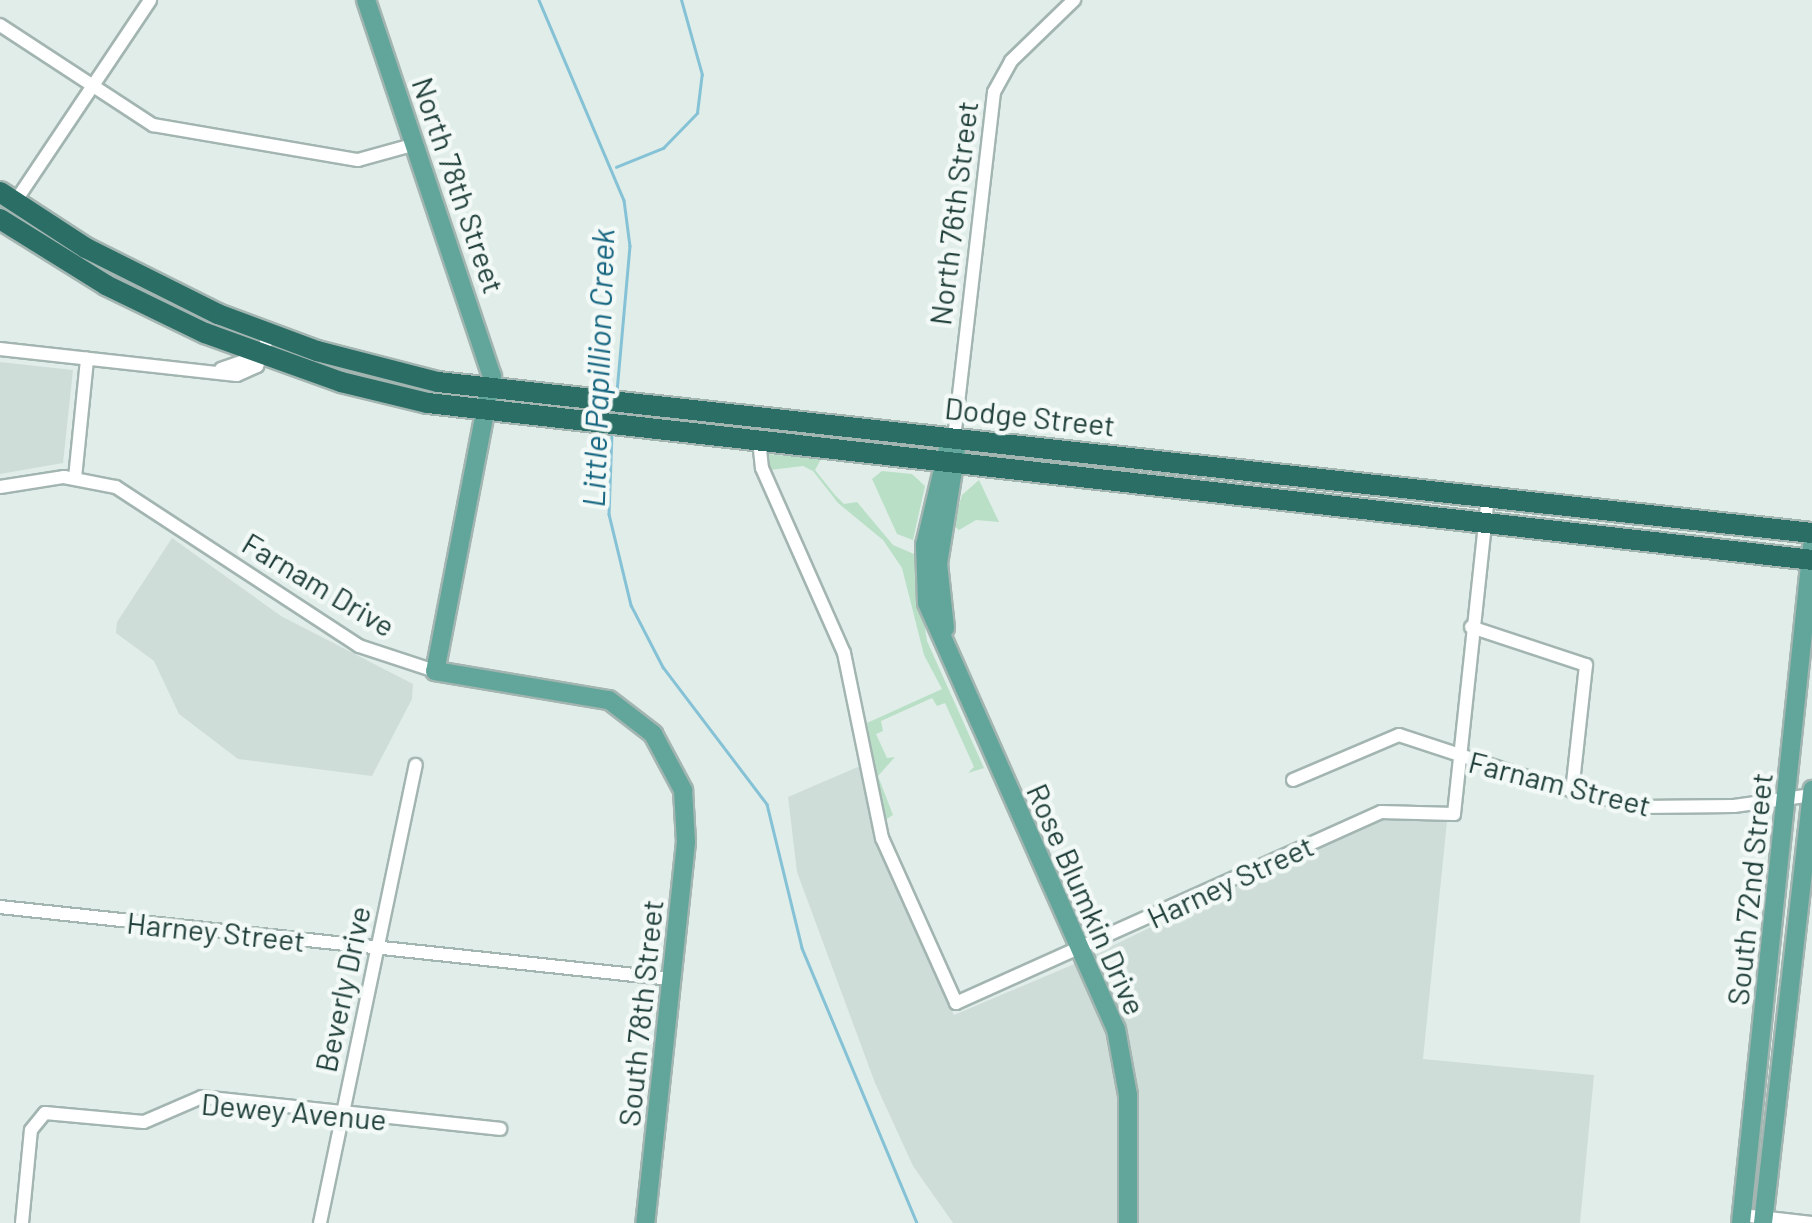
<!DOCTYPE html>
<style>
body{margin:0}
#map{position:relative;width:1812px;height:1223px;overflow:hidden;background:#e1ede9;font-family:Barlow,sans-serif}
div>[style]{position:absolute}
.built>*{inset:0;background:#cfddd8}
.green>*{inset:0;background:#b9e0c7}
.stream>*{height:2.5px;margin:-1.25px;padding:0 1.25px;transform-origin:1.25px;border-radius:1.25px;background:#85c2d6}
.roads{filter:drop-shadow(2px 0 #a3b5b1) drop-shadow(-2px 0 #a3b5b1) drop-shadow(0 2px #a3b5b1) drop-shadow(0 -2px #a3b5b1)}
.minor>*{height:12px;margin:-6px;padding:0 6px;transform-origin:6px;border-radius:6px;background:#fff}
.major>*{height:18px;margin:-9px;padding:0 9px;transform-origin:9px;border-radius:9px;background:#62a69b}
.highway>*{height:20px;margin:-10px;padding:0 10px;transform-origin:10px;border-radius:10px;background:#2a6e66}
span{translate:-50% -50%;white-space:nowrap;text-align:center;line-height:1.15;-webkit-text-stroke:9px #f2f9f6;paint-order:stroke}
.street-label{font-size:30px;color:#203f3a}
.water-label{font-size:32px;color:#156580;font-style:italic}
</style>
<div id="map">
<div class="built">
<div style="clip-path:polygon(0 362px,73px 370px,63px 463px,0 474px)"></div>
<div style="clip-path:polygon(172px 538px,281px 616px,413px 684px,412px 699px,372px 776px,238px 759px,179px 714px,154px 661px,116px 633px,117px 622px)"></div>
<div style="clip-path:polygon(860px 766px,874px 839px,954px 1015px,1079px 962px,1376px 818px,1447px 821px,1423px 1059px,1594px 1075px,1580px 1223px,953px 1223px,913px 1166px,875px 1083px,797px 872px,788px 797px)"></div>
</div>
<div class="green">
<div style="clip-path:polygon(767px 454px,821px 459px,815px 470px,835px 495px,844px 504px,857px 502px,893px 545px,914px 554px,927px 641px,984px 768px,968px 773px,974px 767px,945px 703px,937px 706px,932px 698px,881px 721px,883px 731px,876px 734px,887px 758px,895px 757px,878px 776px,893px 815px,885px 820px,867px 723px,942px 689px,924px 655px,902px 568px,883px 540px,838px 503px,813px 471px,803px 466px,770px 470px)"></div>
<div style="clip-path:polygon(882px 471px,912px 474px,925px 486px,913px 540px,897px 534px,872px 479px)"></div>
<div style="clip-path:polygon(979px 480px,999px 522px,976px 520px,959px 530px,953px 525px,962px 495px)"></div>
</div>
<div class="stream">
<div style="left:539px;top:0;width:217px;rotate:67deg"></div>
<div style="left:624px;top:200px;width:46px;rotate:82.6deg"></div>
<div style="left:630px;top:246px;width:146px;rotate:95.1deg"></div>
<div style="left:616px;top:167px;width:51px;rotate:-22deg"></div>
<div style="left:663px;top:148px;width:49px;rotate:-45.8deg"></div>
<div style="left:697px;top:113px;width:38px;rotate:-83deg"></div>
<div style="left:702px;top:75px;width:78px;rotate:-105.6deg"></div>
<div style="left:612px;top:433px;width:81px;rotate:92.1deg"></div>
<div style="left:609px;top:514px;width:94px;rotate:76.4deg"></div>
<div style="left:631px;top:605px;width:70px;rotate:62.7deg"></div>
<div style="left:663px;top:667px;width:172px;rotate:52.8deg"></div>
<div style="left:767px;top:804px;width:148px;rotate:76.3deg"></div>
<div style="left:802px;top:948px;width:298px;rotate:67.3deg"></div>
</div>
<div class="roads">
<div class="minor">
<div style="left:0;top:25px;width:183px;rotate:33.2deg"></div>
<div style="left:153px;top:125px;width:208px;rotate:9.7deg"></div>
<div style="left:358px;top:160px;width:60px;rotate:-15.4deg"></div>
<div style="left:15px;top:202px;width:243px;rotate:-56.2deg"></div>
<div style="left:0;top:349px;width:238px;rotate:6.3deg"></div>
<div style="left:237px;top:375px;width:22px;rotate:-24deg"></div>
<div style="left:257px;top:366px;width:34px;rotate:-69deg"></div>
<div style="left:221px;top:369px;width:42px;rotate:-19.3deg"></div>
<div style="left:954px;top:438px;width:348px;rotate:-83.4deg"></div>
<div style="left:994px;top:92px;width:35px;rotate:-61deg"></div>
<div style="left:1011px;top:61px;width:88px;rotate:-44.1deg"></div>
<div style="left:759px;top:440px;width:28px;rotate:84deg"></div>
<div style="left:762px;top:468px;width:202px;rotate:66.1deg"></div>
<div style="left:844px;top:653px;width:189px;rotate:78.4deg"></div>
<div style="left:882px;top:838px;width:181px;rotate:65.8deg"></div>
<div style="left:956px;top:1003px;width:466px;rotate:-24.2deg"></div>
<div style="left:1381px;top:812px;width:73px;rotate:1.6deg"></div>
<div style="left:1454px;top:814px;width:319px;rotate:-83.9deg"></div>
<div style="left:75px;top:478px;width:120px;rotate:-84.2deg"></div>
<div style="left:0;top:487px;width:65px;rotate:-8.9deg"></div>
<div style="left:64px;top:477px;width:53px;rotate:10.9deg"></div>
<div style="left:116px;top:487px;width:290px;rotate:33.2deg"></div>
<div style="left:359px;top:646px;width:80px;rotate:18.2deg"></div>
<div style="left:1471px;top:627px;width:121px;rotate:18.3deg"></div>
<div style="left:1586px;top:665px;width:127px;rotate:96.3deg"></div>
<div style="left:1293px;top:780px;width:115px;rotate:-23deg"></div>
<div style="left:1399px;top:735px;width:160px;rotate:18.2deg"></div>
<div style="left:1551px;top:785px;width:92px;rotate:13.9deg"></div>
<div style="left:1640px;top:807px;width:94px;rotate:-0.6deg"></div>
<div style="left:1734px;top:806px;width:79px;rotate:-8deg"></div>
<div style="left:0;top:907px;width:676px;rotate:6.12deg"></div>
<div style="left:1742px;top:1215px;width:70px;rotate:6.5deg"></div>
<div style="left:22px;top:1223px;width:93px;rotate:-84.5deg"></div>
<div style="left:31px;top:1130px;width:22px;rotate:-51deg"></div>
<div style="left:45px;top:1113px;width:99px;rotate:5.2deg"></div>
<div style="left:144px;top:1122px;width:63px;rotate:-23.3deg"></div>
<div style="left:202px;top:1097px;width:300px;rotate:6.1deg"></div>
<div style="left:320px;top:1223px;width:468px;rotate:-78.2deg"></div>
</div>
<div class="major">
<div style="left:366px;top:0;width:397px;rotate:71.5deg"></div>
<div style="left:492px;top:376px;width:300px;rotate:100.9deg"></div>
<div style="left:435px;top:671px;width:176px;rotate:9.5deg"></div>
<div style="left:609px;top:700px;width:56px;rotate:37.7deg"></div>
<div style="left:653px;top:734px;width:64px;rotate:61.8deg"></div>
<div style="left:683px;top:790px;width:52px;rotate:86.7deg"></div>
<div style="left:686px;top:842px;width:383px;rotate:96.1deg"></div>
<div style="left:948px;top:448px;width:100px;rotate:103.3deg"></div>
<div style="left:925px;top:545px;width:58px;rotate:88deg"></div>
<div style="left:927px;top:603px;width:466px;rotate:66.1deg"></div>
<div style="left:1116px;top:1029px;width:67px;rotate:79.7deg"></div>
<div style="left:1128px;top:1095px;width:128px;rotate:90deg"></div>
<div style="left:945px;top:628px;width:64px;rotate:-96.2deg"></div>
<div style="left:938px;top:564px;width:113px;rotate:-80.9deg"></div>
<div style="left:1741px;top:1223px;width:681px;rotate:-84.01deg"></div>
<div style="left:1763px;top:1223px;width:436px;rotate:-83.5deg"></div>
</div>
<div class="highway">
<div style="left:0;top:192px;width:103px;rotate:33.1deg"></div>
<div style="left:86px;top:248px;width:148px;rotate:26.6deg"></div>
<div style="left:218px;top:314px;width:106px;rotate:20.5deg"></div>
<div style="left:317px;top:351px;width:125px;rotate:14.4deg"></div>
<div style="left:438px;top:382px;width:1382px;rotate:6.27deg"></div>
<div style="left:0;top:219px;width:125px;rotate:31.9deg"></div>
<div style="left:106px;top:285px;width:110px;rotate:25.9deg"></div>
<div style="left:205px;top:333px;width:145px;rotate:19.8deg"></div>
<div style="left:341px;top:382px;width:89px;rotate:13.6deg"></div>
<div style="left:428px;top:403px;width:1393px;rotate:6.47deg"></div>
</div>
</div>
<div class="street-label">
<span style="left:459px;top:185px;rotate:71deg">North 78th Street</span>
<span style="left:953px;top:213px;rotate:-83deg">North 76th Street</span>
<span style="left:1030px;top:416px;rotate:6deg">Dodge Street</span>
<span style="left:319px;top:584px;rotate:31deg">Farnam Drive</span>
<span style="left:1560px;top:783px;rotate:14deg">Farnam Street</span>
<span style="left:1230px;top:881px;rotate:-25deg">Harney Street</span>
<span style="left:1749px;top:889px;rotate:-84deg">South 72nd Street</span>
<span style="left:1087px;top:899px;rotate:66deg">Rose Blumkin Drive</span>
<span style="left:216px;top:931px;rotate:6deg">Harney Street</span>
<span style="left:342px;top:989px;rotate:-78deg">Beverly Drive</span>
<span style="left:640px;top:1013px;rotate:-84deg">South 78th Street</span>
<span style="left:294px;top:1111px;rotate:5deg">Dewey Avenue</span>
</div>
<div class="water-label">
<span style="left:597px;top:368px;rotate:-88deg">Little Papillion Creek</span>
</div>
</div>
